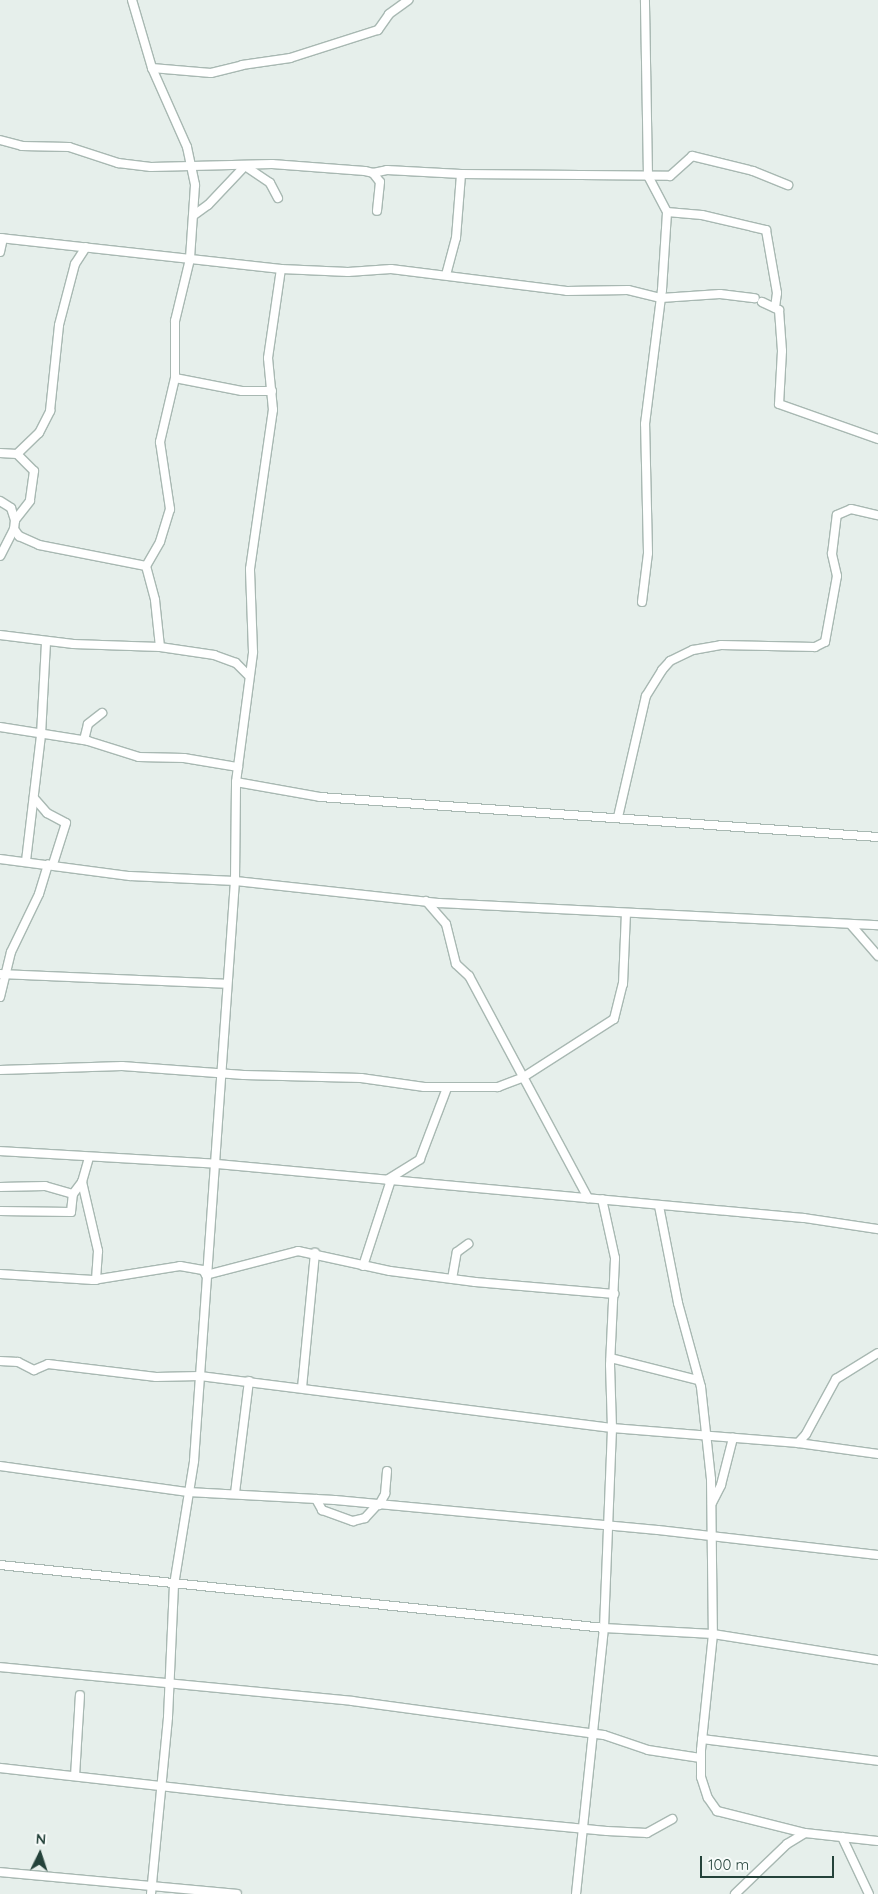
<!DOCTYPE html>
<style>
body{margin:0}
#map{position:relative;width:878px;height:1894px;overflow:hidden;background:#e6efeb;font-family:Quicksand,sans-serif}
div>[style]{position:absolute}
.roads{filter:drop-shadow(1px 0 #a8b8b2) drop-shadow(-1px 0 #a8b8b2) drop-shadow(0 1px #a8b8b2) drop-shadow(0 -1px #a8b8b2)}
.minor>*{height:8px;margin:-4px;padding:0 4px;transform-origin:4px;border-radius:4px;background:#fff}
span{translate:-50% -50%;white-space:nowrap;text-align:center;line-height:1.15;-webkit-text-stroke:4px #f7fbf9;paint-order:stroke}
.north{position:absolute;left:15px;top:1829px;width:50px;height:50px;-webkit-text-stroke:4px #f7fbf9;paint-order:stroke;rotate:4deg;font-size:14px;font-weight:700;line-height:20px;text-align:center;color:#24423a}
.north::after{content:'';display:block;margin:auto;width:18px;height:22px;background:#24423a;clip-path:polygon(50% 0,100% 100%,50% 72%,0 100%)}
.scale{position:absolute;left:700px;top:1856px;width:134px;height:22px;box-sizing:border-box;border:2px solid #24423a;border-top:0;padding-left:6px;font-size:15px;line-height:18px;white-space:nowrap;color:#24423a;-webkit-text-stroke:4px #f7fbf9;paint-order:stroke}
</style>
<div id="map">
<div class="roads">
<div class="minor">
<div style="left:132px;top:0;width:71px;rotate:73.6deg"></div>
<div style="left:152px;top:68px;width:86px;rotate:66.1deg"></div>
<div style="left:187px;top:147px;width:39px;rotate:78deg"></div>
<div style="left:195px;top:185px;width:74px;rotate:93.9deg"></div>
<div style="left:190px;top:259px;width:64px;rotate:103.6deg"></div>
<div style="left:175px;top:321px;width:57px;rotate:90deg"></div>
<div style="left:175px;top:378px;width:66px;rotate:103.2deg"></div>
<div style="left:160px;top:442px;width:68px;rotate:81.5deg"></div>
<div style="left:170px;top:509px;width:34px;rotate:107deg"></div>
<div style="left:160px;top:542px;width:28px;rotate:120deg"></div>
<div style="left:152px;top:68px;width:59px;rotate:4.8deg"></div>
<div style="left:211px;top:73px;width:32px;rotate:-14deg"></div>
<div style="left:242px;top:65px;width:49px;rotate:-8.3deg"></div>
<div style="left:290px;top:58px;width:92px;rotate:-17.7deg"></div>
<div style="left:378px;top:30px;width:19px;rotate:-55deg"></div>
<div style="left:389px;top:14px;width:24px;rotate:-36deg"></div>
<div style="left:0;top:140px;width:23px;rotate:15deg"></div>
<div style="left:22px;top:146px;width:47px;rotate:1.2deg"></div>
<div style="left:69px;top:147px;width:52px;rotate:18.1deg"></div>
<div style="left:118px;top:163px;width:33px;rotate:7deg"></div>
<div style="left:151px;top:167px;width:121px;rotate:-1.4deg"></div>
<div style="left:272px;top:164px;width:93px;rotate:4.3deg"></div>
<div style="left:365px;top:171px;width:8px;rotate:14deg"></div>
<div style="left:373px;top:173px;width:11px;rotate:52deg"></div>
<div style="left:380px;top:182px;width:29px;rotate:96deg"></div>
<div style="left:373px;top:173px;width:14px;rotate:-12deg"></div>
<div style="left:387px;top:170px;width:74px;rotate:3.1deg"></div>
<div style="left:461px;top:174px;width:209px;rotate:0.5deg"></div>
<div style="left:670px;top:176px;width:30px;rotate:-42deg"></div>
<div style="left:692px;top:156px;width:63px;rotate:13.8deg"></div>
<div style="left:753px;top:171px;width:38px;rotate:22deg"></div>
<div style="left:667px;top:212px;width:35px;rotate:5deg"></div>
<div style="left:702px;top:215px;width:66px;rotate:13.2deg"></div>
<div style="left:766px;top:230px;width:64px;rotate:80.1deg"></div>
<div style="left:777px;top:293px;width:15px;rotate:98deg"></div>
<div style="left:194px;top:215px;width:17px;rotate:-36deg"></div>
<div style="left:208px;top:205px;width:54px;rotate:-46.5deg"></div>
<div style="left:245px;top:166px;width:30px;rotate:34deg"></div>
<div style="left:270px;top:183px;width:17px;rotate:62deg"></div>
<div style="left:0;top:238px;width:283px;rotate:6.3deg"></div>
<div style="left:281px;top:269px;width:67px;rotate:2.6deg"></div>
<div style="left:348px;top:272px;width:43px;rotate:-4deg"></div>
<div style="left:391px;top:269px;width:177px;rotate:7.1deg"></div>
<div style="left:567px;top:291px;width:61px;rotate:-0.9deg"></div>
<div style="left:628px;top:290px;width:34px;rotate:14deg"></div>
<div style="left:661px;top:298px;width:59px;rotate:-3.9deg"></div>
<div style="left:720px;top:294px;width:35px;rotate:7deg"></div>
<div style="left:0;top:252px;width:14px;rotate:-78deg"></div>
<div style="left:446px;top:275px;width:38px;rotate:-75deg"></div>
<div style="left:456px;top:238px;width:64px;rotate:-85.5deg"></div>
<div style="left:762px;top:302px;width:19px;rotate:25deg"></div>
<div style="left:779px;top:310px;width:41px;rotate:85.8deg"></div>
<div style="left:782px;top:351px;width:53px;rotate:93.2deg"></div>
<div style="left:779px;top:404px;width:105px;rotate:19.5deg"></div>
<div style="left:175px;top:378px;width:68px;rotate:11deg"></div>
<div style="left:242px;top:391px;width:30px"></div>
<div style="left:0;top:453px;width:17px;rotate:3deg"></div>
<div style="left:17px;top:454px;width:24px;rotate:45deg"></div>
<div style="left:34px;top:471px;width:30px;rotate:98deg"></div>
<div style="left:30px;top:501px;width:24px;rotate:128deg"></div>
<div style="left:17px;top:454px;width:30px;rotate:-44deg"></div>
<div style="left:39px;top:433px;width:25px;rotate:-63deg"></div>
<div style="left:50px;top:411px;width:86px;rotate:-84deg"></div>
<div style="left:59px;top:325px;width:63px;rotate:-75.3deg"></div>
<div style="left:75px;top:264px;width:20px;rotate:-57deg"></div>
<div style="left:0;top:501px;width:13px;rotate:32deg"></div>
<div style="left:11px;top:508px;width:13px;rotate:72deg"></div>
<div style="left:15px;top:520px;width:9px;rotate:96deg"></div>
<div style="left:14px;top:529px;width:30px;rotate:117deg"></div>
<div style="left:14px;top:529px;width:9px;rotate:54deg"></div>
<div style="left:19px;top:536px;width:22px;rotate:24deg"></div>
<div style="left:39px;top:545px;width:109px;rotate:11.1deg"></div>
<div style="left:146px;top:566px;width:35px;rotate:75deg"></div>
<div style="left:155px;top:600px;width:47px;rotate:83.9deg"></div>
<div style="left:642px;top:602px;width:49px;rotate:-83deg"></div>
<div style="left:648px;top:553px;width:129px;rotate:-91.3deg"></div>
<div style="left:645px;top:424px;width:135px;rotate:-82.8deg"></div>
<div style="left:662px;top:290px;width:78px;rotate:-86.3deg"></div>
<div style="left:667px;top:212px;width:41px;rotate:-117.8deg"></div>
<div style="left:648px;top:176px;width:176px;rotate:-91deg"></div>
<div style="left:0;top:635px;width:74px;rotate:7deg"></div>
<div style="left:73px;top:644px;width:87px;rotate:2deg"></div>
<div style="left:160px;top:647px;width:55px;rotate:8.4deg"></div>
<div style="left:214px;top:655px;width:23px;rotate:20deg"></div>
<div style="left:236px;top:663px;width:17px;rotate:45deg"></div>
<div style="left:0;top:727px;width:89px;rotate:9deg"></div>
<div style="left:88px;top:741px;width:53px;rotate:17.4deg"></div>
<div style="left:139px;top:757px;width:45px;rotate:1.3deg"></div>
<div style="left:184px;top:758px;width:55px;rotate:9.5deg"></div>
<div style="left:84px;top:740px;width:16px;rotate:-76deg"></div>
<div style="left:88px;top:724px;width:18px;rotate:-38deg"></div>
<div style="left:236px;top:782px;width:85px;rotate:10.1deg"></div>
<div style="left:320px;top:797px;width:559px;rotate:4.1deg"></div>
<div style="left:34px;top:798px;width:20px;rotate:49deg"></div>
<div style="left:47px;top:813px;width:21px;rotate:28deg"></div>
<div style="left:66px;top:823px;width:43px;rotate:107.6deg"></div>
<div style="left:618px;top:817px;width:124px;rotate:-77deg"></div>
<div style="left:646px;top:696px;width:31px;rotate:-58deg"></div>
<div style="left:662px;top:670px;width:12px;rotate:-48deg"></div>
<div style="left:670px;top:661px;width:25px;rotate:-26deg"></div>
<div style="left:693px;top:650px;width:28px;rotate:-10deg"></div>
<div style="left:721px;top:645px;width:94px;rotate:1.2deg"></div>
<div style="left:815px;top:647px;width:11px;rotate:-27deg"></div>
<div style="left:825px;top:642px;width:67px;rotate:-79.7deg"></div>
<div style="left:837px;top:576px;width:23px;rotate:-103deg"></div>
<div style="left:832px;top:554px;width:39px;rotate:-83deg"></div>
<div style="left:837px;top:515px;width:15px;rotate:-23deg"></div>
<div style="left:851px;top:509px;width:28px;rotate:13deg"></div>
<div style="left:0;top:859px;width:131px;rotate:7.5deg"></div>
<div style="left:130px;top:876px;width:105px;rotate:2.7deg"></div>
<div style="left:235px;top:881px;width:205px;rotate:6.2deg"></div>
<div style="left:439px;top:903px;width:440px;rotate:2.9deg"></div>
<div style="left:26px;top:861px;width:127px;rotate:-83.2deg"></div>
<div style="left:41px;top:735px;width:93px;rotate:-86.9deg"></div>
<div style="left:426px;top:901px;width:30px;rotate:49deg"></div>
<div style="left:446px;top:924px;width:41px;rotate:76deg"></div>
<div style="left:456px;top:964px;width:18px;rotate:43deg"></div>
<div style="left:469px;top:976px;width:252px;rotate:61.8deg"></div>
<div style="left:851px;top:925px;width:41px;rotate:48.9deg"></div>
<div style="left:0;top:974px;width:226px;rotate:2.5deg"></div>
<div style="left:0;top:997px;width:46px;rotate:-76.3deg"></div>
<div style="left:11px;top:952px;width:64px;rotate:-64.2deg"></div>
<div style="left:39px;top:894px;width:31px;rotate:-73deg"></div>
<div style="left:0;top:1070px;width:122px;rotate:-1.9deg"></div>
<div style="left:122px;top:1066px;width:122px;rotate:4.2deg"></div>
<div style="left:244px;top:1075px;width:117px;rotate:1.5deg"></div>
<div style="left:361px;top:1078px;width:64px;rotate:8.1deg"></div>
<div style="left:424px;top:1087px;width:74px"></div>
<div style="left:498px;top:1087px;width:26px;rotate:-21deg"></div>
<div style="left:522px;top:1078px;width:109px;rotate:-32.7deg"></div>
<div style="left:614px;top:1019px;width:36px;rotate:-76deg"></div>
<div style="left:623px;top:984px;width:71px;rotate:-87.6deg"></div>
<div style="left:0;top:1151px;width:217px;rotate:3.4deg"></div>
<div style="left:217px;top:1164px;width:589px;rotate:5.26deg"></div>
<div style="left:804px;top:1218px;width:75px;rotate:8.5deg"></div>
<div style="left:387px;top:1180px;width:39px;rotate:-32deg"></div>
<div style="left:420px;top:1159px;width:76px;rotate:-69.2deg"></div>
<div style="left:82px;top:1182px;width:71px;rotate:76.9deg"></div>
<div style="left:98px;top:1251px;width:29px;rotate:94deg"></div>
<div style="left:0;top:1187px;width:45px;rotate:-1.3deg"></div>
<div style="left:45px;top:1186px;width:29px;rotate:16deg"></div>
<div style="left:659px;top:1206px;width:99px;rotate:78.9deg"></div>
<div style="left:678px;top:1303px;width:87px;rotate:74.7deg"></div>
<div style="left:701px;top:1387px;width:93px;rotate:83.8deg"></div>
<div style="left:711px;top:1479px;width:155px;rotate:89.3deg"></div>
<div style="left:713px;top:1634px;width:117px;rotate:95.9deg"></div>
<div style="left:701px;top:1750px;width:27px;rotate:90deg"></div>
<div style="left:701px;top:1777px;width:22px;rotate:72deg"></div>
<div style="left:708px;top:1798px;width:16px;rotate:55deg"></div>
<div style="left:717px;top:1811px;width:91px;rotate:14deg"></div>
<div style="left:0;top:1211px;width:71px;rotate:0.8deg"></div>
<div style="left:71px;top:1212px;width:18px;rotate:-84deg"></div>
<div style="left:73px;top:1194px;width:15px;rotate:-53deg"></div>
<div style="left:82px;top:1182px;width:26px;rotate:-74deg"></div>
<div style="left:363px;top:1266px;width:90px;rotate:-72deg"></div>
<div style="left:0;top:1274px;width:93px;rotate:3.7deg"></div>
<div style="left:93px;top:1280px;width:88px;rotate:-9.1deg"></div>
<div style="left:180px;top:1266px;width:23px;rotate:10deg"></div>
<div style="left:203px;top:1270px;width:6px;rotate:59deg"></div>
<div style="left:206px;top:1275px;width:95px;rotate:-14.6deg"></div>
<div style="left:298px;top:1251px;width:94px;rotate:12.3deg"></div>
<div style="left:390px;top:1271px;width:86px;rotate:7.4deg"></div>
<div style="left:475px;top:1282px;width:140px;rotate:4.9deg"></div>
<div style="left:452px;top:1279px;width:27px;rotate:-80deg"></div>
<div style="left:457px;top:1252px;width:14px;rotate:-36deg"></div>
<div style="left:611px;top:1358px;width:90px;rotate:14.2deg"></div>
<div style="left:0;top:1361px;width:18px;rotate:3deg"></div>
<div style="left:18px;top:1362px;width:18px;rotate:27deg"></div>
<div style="left:34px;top:1370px;width:15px;rotate:-23deg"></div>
<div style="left:48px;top:1364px;width:109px;rotate:6.9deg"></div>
<div style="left:156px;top:1377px;width:44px;rotate:-1.3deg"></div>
<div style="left:200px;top:1376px;width:415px;rotate:7.2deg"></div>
<div style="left:612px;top:1428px;width:187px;rotate:4.6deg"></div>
<div style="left:798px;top:1443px;width:81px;rotate:7.8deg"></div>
<div style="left:302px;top:1388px;width:136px;rotate:-84.5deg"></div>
<div style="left:798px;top:1443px;width:12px;rotate:-48deg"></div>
<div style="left:806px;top:1434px;width:63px;rotate:-61.4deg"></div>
<div style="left:836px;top:1379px;width:49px;rotate:-31.8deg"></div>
<div style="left:0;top:1466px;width:190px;rotate:7.9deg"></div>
<div style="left:188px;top:1492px;width:147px;rotate:3.1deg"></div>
<div style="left:335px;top:1500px;width:324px;rotate:5.3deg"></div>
<div style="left:658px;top:1530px;width:221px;rotate:6.5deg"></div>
<div style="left:235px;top:1493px;width:113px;rotate:-82.9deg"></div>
<div style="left:316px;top:1499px;width:13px;rotate:61deg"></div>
<div style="left:322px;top:1510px;width:33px;rotate:20deg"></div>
<div style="left:353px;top:1521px;width:12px;rotate:-14deg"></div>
<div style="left:365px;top:1518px;width:18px;rotate:-47deg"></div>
<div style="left:712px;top:1503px;width:20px;rotate:-63deg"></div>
<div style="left:721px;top:1485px;width:49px;rotate:-75.7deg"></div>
<div style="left:379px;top:1505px;width:13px;rotate:-61deg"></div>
<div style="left:385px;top:1494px;width:23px;rotate:-85deg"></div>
<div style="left:0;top:1565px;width:607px;rotate:5.95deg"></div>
<div style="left:604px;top:1628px;width:109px;rotate:3.2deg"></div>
<div style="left:713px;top:1634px;width:167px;rotate:9deg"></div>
<div style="left:0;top:1667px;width:354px;rotate:5.5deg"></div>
<div style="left:352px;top:1701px;width:254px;rotate:7.7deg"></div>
<div style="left:604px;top:1735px;width:46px;rotate:18.8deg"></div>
<div style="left:648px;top:1750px;width:53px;rotate:8.7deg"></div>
<div style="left:702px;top:1739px;width:177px;rotate:7.1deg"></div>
<div style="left:0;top:1768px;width:287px;rotate:6.4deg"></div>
<div style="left:285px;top:1800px;width:323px;rotate:5.5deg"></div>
<div style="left:607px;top:1831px;width:40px;rotate:2.9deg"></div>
<div style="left:647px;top:1833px;width:29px;rotate:-29deg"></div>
<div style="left:75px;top:1776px;width:81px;rotate:-86.5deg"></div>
<div style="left:842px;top:1837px;width:63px;rotate:64.7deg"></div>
<div style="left:0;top:1872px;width:238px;rotate:5.3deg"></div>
<div style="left:151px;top:1894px;width:178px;rotate:-84.5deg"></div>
<div style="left:168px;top:1717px;width:132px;rotate:-87.4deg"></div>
<div style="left:174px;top:1585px;width:126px;rotate:-80.8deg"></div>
<div style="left:194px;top:1461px;width:581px;rotate:-85.96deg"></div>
<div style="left:235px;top:881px;width:99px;rotate:-89.4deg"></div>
<div style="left:236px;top:782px;width:131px;rotate:-82.5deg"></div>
<div style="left:253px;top:652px;width:83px;rotate:-92.1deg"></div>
<div style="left:250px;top:569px;width:161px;rotate:-81.8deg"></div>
<div style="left:273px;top:410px;width:52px;rotate:-95.5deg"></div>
<div style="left:268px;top:358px;width:90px;rotate:-81.7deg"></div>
<div style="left:576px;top:1894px;width:267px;rotate:-84deg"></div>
<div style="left:604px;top:1628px;width:200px;rotate:-87.7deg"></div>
<div style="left:612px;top:1428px;width:63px;rotate:-91.8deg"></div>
<div style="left:610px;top:1365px;width:107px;rotate:-87.3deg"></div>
<div style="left:615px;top:1258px;width:60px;rotate:-102.4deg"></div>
<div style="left:735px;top:1894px;width:72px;rotate:-43.9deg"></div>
<div style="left:787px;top:1844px;width:21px;rotate:-31deg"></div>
<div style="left:805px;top:1833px;width:73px;rotate:6.3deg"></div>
</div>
</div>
<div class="north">N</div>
<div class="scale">100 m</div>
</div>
